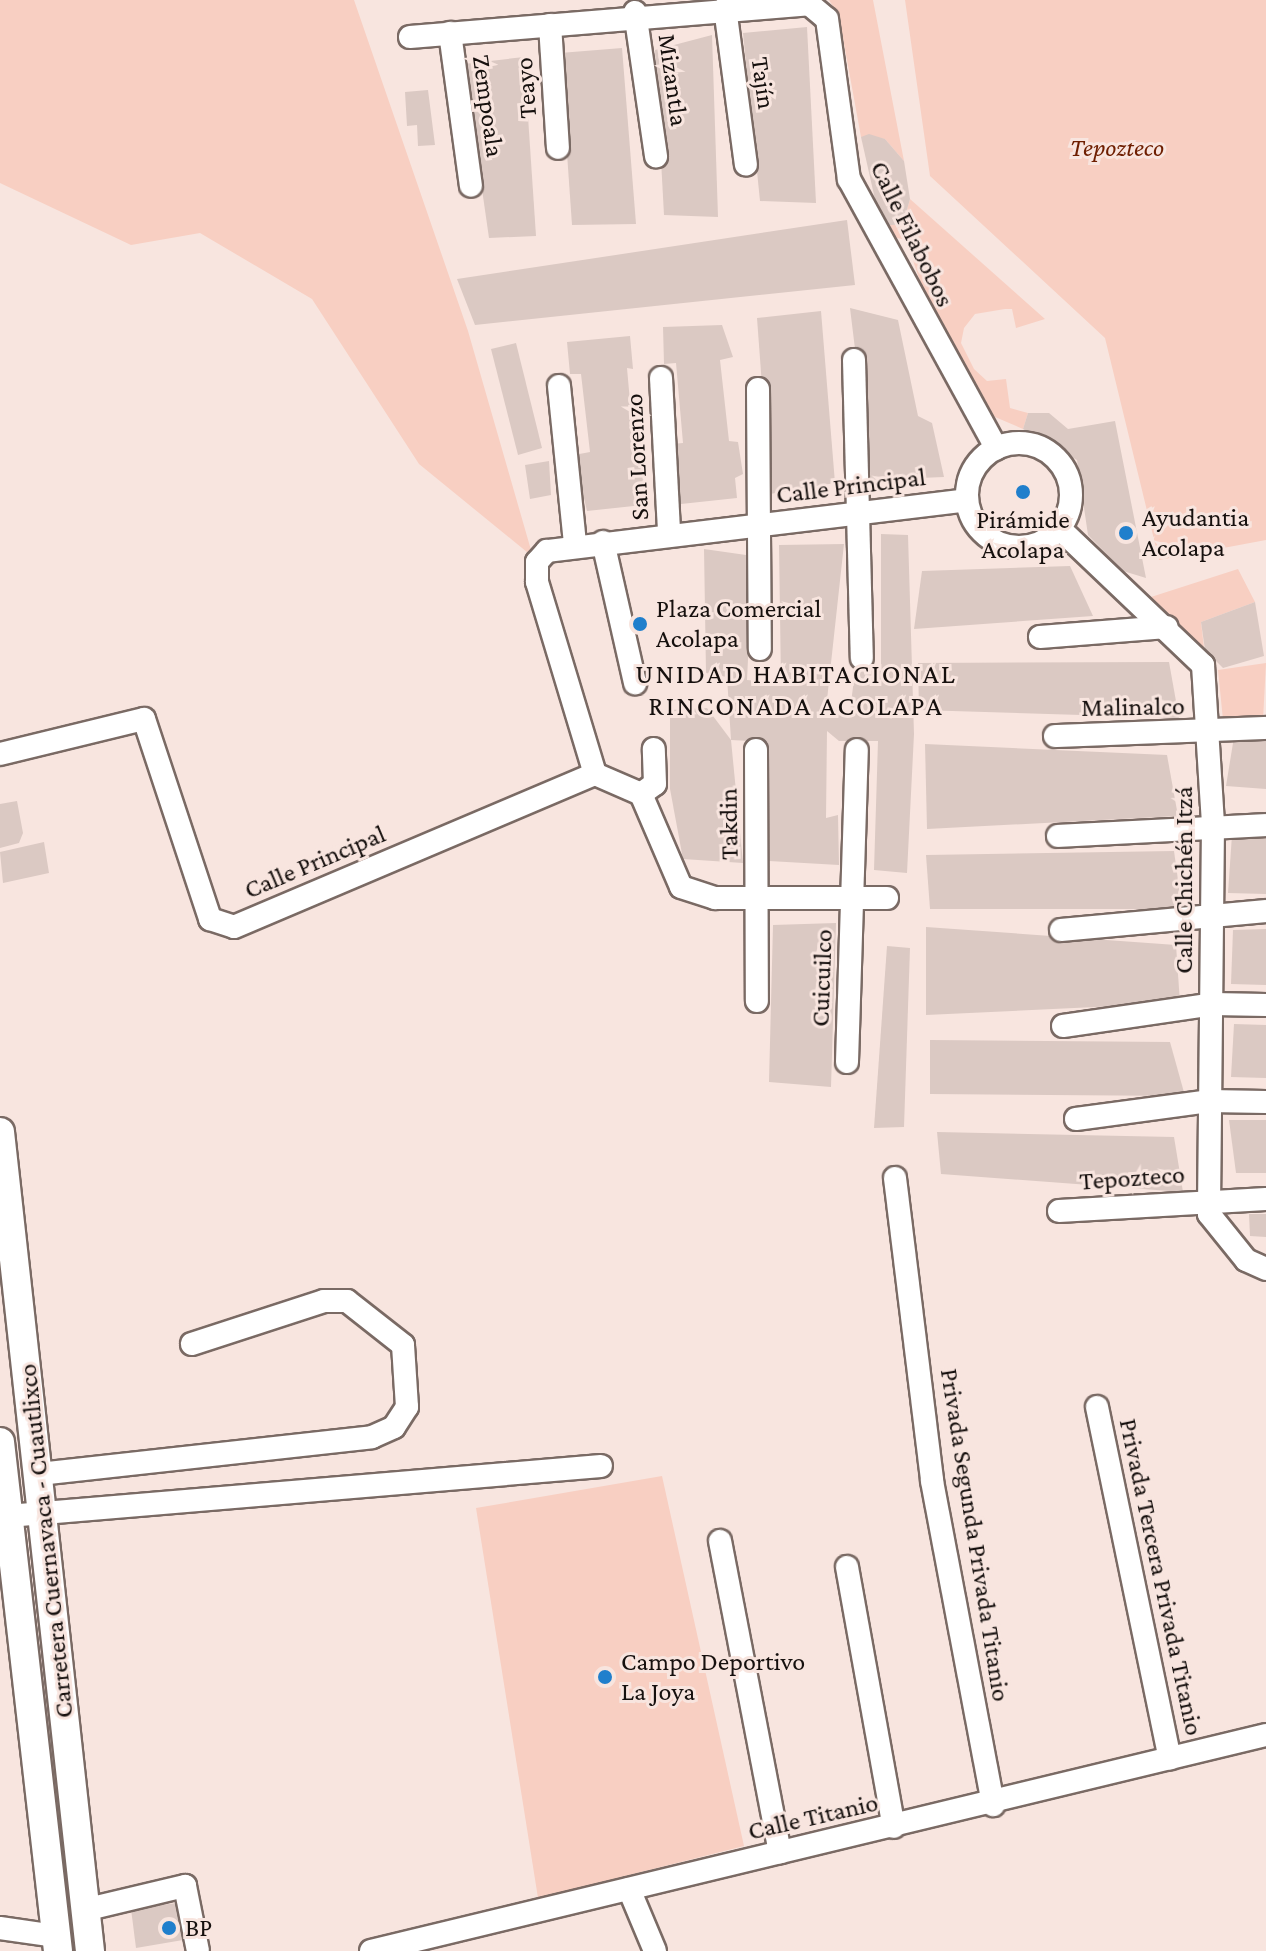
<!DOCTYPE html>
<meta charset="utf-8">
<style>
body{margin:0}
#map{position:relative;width:1266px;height:1951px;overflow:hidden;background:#f8e5df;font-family:"Crimson Pro",serif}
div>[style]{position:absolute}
.green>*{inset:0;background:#f8cfc2}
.building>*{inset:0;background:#dbc9c3}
.roads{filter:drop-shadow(2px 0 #7a6a64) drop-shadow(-2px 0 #7a6a64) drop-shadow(0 2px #7a6a64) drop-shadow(0 -2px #7a6a64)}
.minor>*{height:22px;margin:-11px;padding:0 11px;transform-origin:11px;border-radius:11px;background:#fff}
.minor>.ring{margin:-11px;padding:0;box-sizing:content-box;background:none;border:22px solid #fff;border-radius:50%}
.major>*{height:28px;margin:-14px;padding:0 14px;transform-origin:14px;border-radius:14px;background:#fff}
.dots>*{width:22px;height:22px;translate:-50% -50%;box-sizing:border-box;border:4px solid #f8e5df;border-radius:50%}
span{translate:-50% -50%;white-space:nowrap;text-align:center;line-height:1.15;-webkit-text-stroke:6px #f8e5df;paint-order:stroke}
.street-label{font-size:26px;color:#16100e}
.park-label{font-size:26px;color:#6e1e00;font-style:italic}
.poi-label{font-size:26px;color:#16100e}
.left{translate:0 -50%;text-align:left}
.neighbourhood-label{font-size:28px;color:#16100e;letter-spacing:2px}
</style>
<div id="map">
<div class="green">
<div style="clip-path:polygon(0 0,354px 0,468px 331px,533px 557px,419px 464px,312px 299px,200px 233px,131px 245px,0 183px)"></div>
<div style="clip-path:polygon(829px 0,873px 0,904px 161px,885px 139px,861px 137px,839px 16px)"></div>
<div style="clip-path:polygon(905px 0,1266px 0,1266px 540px,1159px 560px,1105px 338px,930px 176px)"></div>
<div style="clip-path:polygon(910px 199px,1045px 319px,1016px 328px,1012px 309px,1005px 309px,975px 314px,964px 328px,961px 343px,974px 369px,987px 381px,1006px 379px,1010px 408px,1028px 413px,1023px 429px,988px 414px,922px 287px,906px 240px,884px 235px,881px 226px,903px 224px)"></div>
<div style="clip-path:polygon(1238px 569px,1255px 602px,1201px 622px,1204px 648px,1151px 597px)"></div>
<div style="clip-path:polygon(1266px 663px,1263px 720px,1223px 720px,1218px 670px)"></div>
<div style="clip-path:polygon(662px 1476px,744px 1846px,538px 1898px,476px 1508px)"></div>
</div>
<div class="building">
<div style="clip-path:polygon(807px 27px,816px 203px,760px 201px,743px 33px)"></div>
<div style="clip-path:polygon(712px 35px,718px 217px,664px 215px,655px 50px)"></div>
<div style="clip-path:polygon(622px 48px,636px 224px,572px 225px,560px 53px)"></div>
<div style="clip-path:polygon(524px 57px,536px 236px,489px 238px,464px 64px)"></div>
<div style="clip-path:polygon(428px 90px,435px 145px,418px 146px,417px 125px,407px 126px,405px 92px)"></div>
<div style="clip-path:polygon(869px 134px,885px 139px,904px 161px,910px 199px,903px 224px,881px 226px,861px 137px)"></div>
<div style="clip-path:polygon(847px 220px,855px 285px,475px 325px,457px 279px)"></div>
<div style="clip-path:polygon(850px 308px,898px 320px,918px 416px,932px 423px,944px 477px,871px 480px)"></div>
<div style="clip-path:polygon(821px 311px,835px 483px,770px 494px,757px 318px)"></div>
<div style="clip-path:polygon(722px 325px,733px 357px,720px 360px,729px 441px,738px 442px,743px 474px,735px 478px,737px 498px,681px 504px,672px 444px,683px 443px,676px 363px,664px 364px,663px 327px)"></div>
<div style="clip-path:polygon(630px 336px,633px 369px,627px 368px,634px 447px,644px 449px,643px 505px,587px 511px,574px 455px,590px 452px,581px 374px,570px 374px,567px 342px)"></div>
<div style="clip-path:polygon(516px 343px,542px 448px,518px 455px,491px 349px)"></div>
<div style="clip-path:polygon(1028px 413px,1049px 413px,1068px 429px,1115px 421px,1146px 578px,1123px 571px,1088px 535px,1077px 460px,1023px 429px)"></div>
<div style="clip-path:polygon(549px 461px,551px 495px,530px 499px,525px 465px)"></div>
<div style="clip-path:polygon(881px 534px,908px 535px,914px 734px,907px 873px,874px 870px,878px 741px,839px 741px,827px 731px,826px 818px,838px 815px,839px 865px,769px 861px,768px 742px,731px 740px,727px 677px,706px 673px,704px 549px,753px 556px,747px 680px,781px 683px,779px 545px,844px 544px,826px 709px,850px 711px,855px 671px,881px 668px)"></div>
<div style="clip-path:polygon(1070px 566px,1093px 616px,914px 629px,922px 571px)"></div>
<div style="clip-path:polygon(1255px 602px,1264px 656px,1223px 668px,1205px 650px,1201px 622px)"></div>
<div style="clip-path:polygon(1169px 662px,1179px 718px,919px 710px,918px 663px)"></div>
<div style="clip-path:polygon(707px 708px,731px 740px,743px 863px,683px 859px,670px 789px,670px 710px)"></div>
<div style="clip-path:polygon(1234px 737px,1266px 739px,1266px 789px,1226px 786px)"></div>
<div style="clip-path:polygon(925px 744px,1167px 755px,1178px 816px,927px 829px)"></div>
<div style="clip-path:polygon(17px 801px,23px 833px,19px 843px,0 848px,0 804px)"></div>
<div style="clip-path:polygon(1232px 835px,1266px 835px,1266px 894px,1228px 893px)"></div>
<div style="clip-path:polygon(44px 842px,49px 873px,3px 883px,0 852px)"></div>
<div style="clip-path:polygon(1174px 851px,1182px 909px,930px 909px,926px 855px)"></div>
<div style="clip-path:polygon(836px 923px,831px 1087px,769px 1082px,773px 925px)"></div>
<div style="clip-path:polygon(926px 927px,1176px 945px,1180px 1003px,926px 1015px)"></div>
<div style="clip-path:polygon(1266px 929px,1266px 985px,1231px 984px,1233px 930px)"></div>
<div style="clip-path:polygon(887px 946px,910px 948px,904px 1127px,874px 1128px)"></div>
<div style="clip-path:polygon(1234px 1024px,1266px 1025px,1266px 1078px,1231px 1077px)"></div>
<div style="clip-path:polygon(930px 1040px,1170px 1042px,1185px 1096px,930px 1094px)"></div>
<div style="clip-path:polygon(1229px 1120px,1266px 1120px,1266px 1173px,1236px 1173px)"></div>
<div style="clip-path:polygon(937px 1132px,1174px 1137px,1183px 1192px,941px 1174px)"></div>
<div style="clip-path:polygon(1249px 1214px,1266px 1214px,1266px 1237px,1250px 1236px)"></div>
<div style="clip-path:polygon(177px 1903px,183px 1940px,136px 1948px,131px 1909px)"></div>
</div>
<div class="roads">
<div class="minor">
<div style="left:725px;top:8px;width:158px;rotate:82.4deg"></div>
<div style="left:635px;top:12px;width:146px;rotate:81.7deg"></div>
<div style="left:550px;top:25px;width:123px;rotate:86.3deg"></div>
<div style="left:450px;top:33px;width:154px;rotate:82.2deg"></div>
<div style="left:410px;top:37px;width:400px;rotate:-4.7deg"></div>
<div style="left:809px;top:4px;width:23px;rotate:40deg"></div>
<div style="left:827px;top:19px;width:162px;rotate:82.2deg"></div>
<div style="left:849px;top:179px;width:307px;rotate:61.3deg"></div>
<div style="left:854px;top:360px;width:298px;rotate:88.5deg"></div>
<div style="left:661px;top:378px;width:155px;rotate:87deg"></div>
<div style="left:559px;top:386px;width:159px;rotate:84.2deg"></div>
<div style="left:758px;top:389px;width:260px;rotate:89.6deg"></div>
<div class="ring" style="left:967px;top:443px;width:82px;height:82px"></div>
<div style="left:1059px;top:528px;width:199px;rotate:43.6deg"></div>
<div style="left:1203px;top:665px;width:160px;rotate:86.4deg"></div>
<div style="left:1213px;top:825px;width:389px;rotate:90.6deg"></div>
<div style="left:1209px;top:1214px;width:59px;rotate:51.2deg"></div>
<div style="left:1246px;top:1260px;width:22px;rotate:24deg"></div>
<div style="left:603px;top:542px;width:145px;rotate:77.2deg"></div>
<div style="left:1040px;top:637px;width:127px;rotate:-4.5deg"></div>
<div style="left:1055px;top:736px;width:211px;rotate:-2.2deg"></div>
<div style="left:756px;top:750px;width:251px;rotate:89.8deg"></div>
<div style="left:0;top:754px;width:148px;rotate:-13.7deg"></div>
<div style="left:144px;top:719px;width:211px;rotate:71.7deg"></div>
<div style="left:210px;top:919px;width:25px;rotate:18deg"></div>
<div style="left:234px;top:927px;width:392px;rotate:-23deg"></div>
<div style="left:595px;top:774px;width:50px;rotate:23.5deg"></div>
<div style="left:641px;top:794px;width:101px;rotate:66.7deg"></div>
<div style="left:681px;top:887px;width:36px;rotate:18deg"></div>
<div style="left:715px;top:898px;width:172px"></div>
<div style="left:595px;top:774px;width:201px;rotate:-106.8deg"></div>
<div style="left:537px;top:582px;width:20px;rotate:-90deg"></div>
<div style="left:537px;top:562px;width:15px;rotate:-48deg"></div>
<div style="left:547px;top:551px;width:422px;rotate:-6.9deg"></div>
<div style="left:641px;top:794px;width:17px;rotate:-36deg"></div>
<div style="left:655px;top:784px;width:35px;rotate:-92deg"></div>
<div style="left:1058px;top:836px;width:208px;rotate:-3deg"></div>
<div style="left:1061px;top:930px;width:206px;rotate:-5.3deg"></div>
<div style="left:1063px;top:1026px;width:152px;rotate:-8.3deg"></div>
<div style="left:1213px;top:1004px;width:53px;rotate:1.1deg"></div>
<div style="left:847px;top:1062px;width:312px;rotate:-88.2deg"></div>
<div style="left:1076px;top:1119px;width:134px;rotate:-7.7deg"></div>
<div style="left:1209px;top:1101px;width:57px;rotate:1deg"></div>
<div style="left:895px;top:1178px;width:305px;rotate:83deg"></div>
<div style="left:932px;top:1481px;width:330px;rotate:79.3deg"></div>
<div style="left:1059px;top:1211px;width:207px;rotate:-3.3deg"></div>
<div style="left:1097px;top:1407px;width:359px;rotate:78.3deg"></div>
<div style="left:39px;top:1474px;width:335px;rotate:-6.3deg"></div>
<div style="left:372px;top:1437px;width:24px;rotate:-24deg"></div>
<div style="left:394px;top:1427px;width:24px;rotate:-57deg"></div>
<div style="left:407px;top:1407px;width:62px;rotate:-93.7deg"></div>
<div style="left:403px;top:1345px;width:71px;rotate:-141.8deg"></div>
<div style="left:347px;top:1301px;width:23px;rotate:180deg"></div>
<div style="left:324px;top:1301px;width:139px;rotate:162deg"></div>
<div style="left:8px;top:1516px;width:595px;rotate:-4.82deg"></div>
<div style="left:720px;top:1541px;width:317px;rotate:79.1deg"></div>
<div style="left:847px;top:1567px;width:264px;rotate:79.8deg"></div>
<div style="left:629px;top:1889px;width:67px;rotate:67.2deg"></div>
<div style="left:84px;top:1910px;width:104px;rotate:-13.4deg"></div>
<div style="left:185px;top:1886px;width:66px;rotate:78.7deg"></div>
<div style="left:0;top:1928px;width:57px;rotate:8.1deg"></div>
<div style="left:371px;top:1951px;width:921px;rotate:-13.57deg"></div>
</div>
<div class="major">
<div style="left:0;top:1132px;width:824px;rotate:83.73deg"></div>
<div style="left:0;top:1442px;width:512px;rotate:83.5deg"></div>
</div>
</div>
<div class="dots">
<div style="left:1023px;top:492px;background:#207fcc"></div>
<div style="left:1126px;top:533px;background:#207fcc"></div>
<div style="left:640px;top:624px;background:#207fcc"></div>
<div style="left:605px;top:1677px;background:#207fcc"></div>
<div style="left:169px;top:1928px;background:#207fcc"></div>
</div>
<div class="street-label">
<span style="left:673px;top:80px;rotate:82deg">Mizantla</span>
<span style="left:763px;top:83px;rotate:82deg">Tajín</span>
<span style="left:526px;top:88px;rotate:-94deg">Teayo</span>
<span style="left:488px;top:106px;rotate:82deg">Zempoala</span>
<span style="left:912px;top:234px;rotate:64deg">Calle Filabobos</span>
<span style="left:637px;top:457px;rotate:-93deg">San Lorenzo</span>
<span style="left:851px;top:486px;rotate:-7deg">Calle Principal</span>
<span style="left:1133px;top:707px;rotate:-1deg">Malinalco</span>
<span style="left:729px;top:824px;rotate:-91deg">Takdin</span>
<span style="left:315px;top:862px;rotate:-23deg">Calle Principal</span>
<span style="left:1184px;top:880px;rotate:-90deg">Calle Chichén Itzá</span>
<span style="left:822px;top:978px;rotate:-88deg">Cuicuilco</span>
<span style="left:1132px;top:1178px;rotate:-4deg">Tepozteco</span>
<span style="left:975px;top:1535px;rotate:81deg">Privada Segunda Privada Titanio</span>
<span style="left:46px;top:1541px;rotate:-96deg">Carretera Cuernavaca - Cuautlixco</span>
<span style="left:1161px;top:1577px;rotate:78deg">Privada Tercera Privada Titanio</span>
<span style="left:813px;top:1817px;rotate:-13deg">Calle Titanio</span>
</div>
<div class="park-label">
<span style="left:1117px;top:148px">Tepozteco</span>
</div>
<div class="poi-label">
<span class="left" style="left:1142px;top:533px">Ayudantia<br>Acolapa</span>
<span style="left:1023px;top:535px">Pirámide<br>Acolapa</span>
<span class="left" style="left:656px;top:624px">Plaza Comercial<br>Acolapa</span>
<span class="left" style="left:621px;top:1677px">Campo Deportivo<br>La Joya</span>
<span class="left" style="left:185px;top:1928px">BP</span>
</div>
<div class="neighbourhood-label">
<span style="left:796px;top:690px">UNIDAD HABITACIONAL<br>RINCONADA ACOLAPA</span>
</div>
</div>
